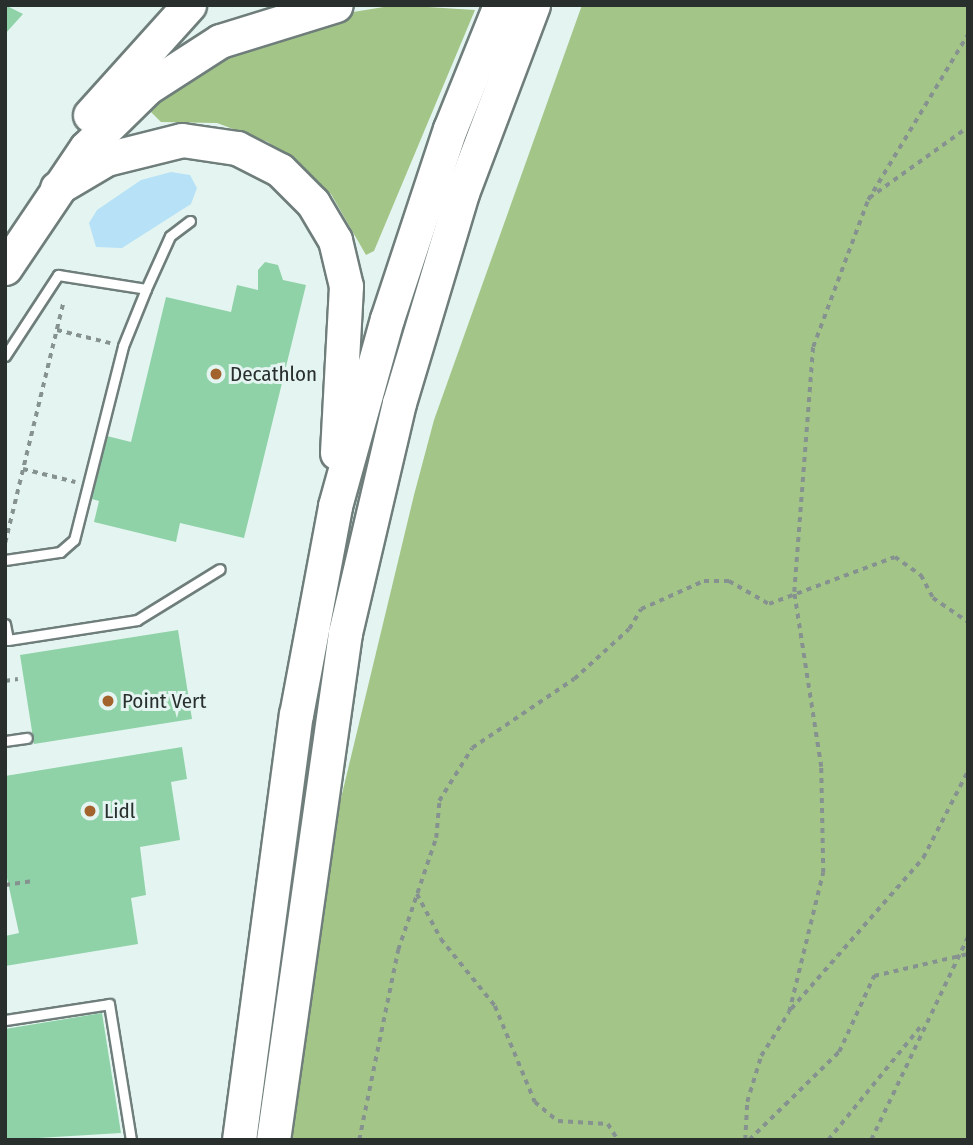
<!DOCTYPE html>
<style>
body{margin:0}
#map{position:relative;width:973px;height:1145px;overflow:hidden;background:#e4f5f1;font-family:"Fira Sans Condensed",sans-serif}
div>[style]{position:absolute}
.forest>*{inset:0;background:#a3c588}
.water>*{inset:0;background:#b6e1f7}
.building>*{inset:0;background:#8fd2a8}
.path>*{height:3.5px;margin-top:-1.75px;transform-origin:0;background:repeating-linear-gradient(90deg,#86928f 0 5px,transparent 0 10px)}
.roads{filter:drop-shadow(2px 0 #6f7e7b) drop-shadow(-2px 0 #6f7e7b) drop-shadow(0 2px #6f7e7b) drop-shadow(0 -2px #6f7e7b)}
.service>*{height:9px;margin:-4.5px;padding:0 4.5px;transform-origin:4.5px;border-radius:4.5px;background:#fff}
.motorway>*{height:33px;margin:-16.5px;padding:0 16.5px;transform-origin:16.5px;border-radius:16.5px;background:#fff}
.dots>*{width:19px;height:19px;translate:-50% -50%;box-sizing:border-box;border:4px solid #e4f5f1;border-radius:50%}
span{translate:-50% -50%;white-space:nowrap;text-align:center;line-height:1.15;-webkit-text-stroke:6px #e4f5f1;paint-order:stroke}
.poi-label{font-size:21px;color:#282f2d}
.left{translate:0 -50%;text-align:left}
.frame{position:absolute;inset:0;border:7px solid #282f2d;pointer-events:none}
</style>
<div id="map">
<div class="forest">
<div style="clip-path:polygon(396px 5px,475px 10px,374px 251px,366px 255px,331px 194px,268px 142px,217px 123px,161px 122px,146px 107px,197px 67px,341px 14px)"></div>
<div style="clip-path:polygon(582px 5px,968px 5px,968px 1140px,285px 1140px,310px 927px,414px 495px,434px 420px)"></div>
</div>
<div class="water">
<div style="clip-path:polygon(171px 172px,190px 175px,197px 188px,191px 204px,122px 248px,96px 247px,89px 223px,97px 210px,141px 180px)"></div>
</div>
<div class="building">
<div style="clip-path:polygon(5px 5px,23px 14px,5px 34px)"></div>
<div style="clip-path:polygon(265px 262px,278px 265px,283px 280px,306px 285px,244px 538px,180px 523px,176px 542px,94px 522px,99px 501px,92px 499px,107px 436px,131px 442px,166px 297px,231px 312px,237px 285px,258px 290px,258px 270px)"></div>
<div style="clip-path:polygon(178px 630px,192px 719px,34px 744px,20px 655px)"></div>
<div style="clip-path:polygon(182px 747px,187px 779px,171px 782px,180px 840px,140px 847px,146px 895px,131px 898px,138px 944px,5px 966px,5px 936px,19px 933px,5px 869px,5px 776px)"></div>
<div style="clip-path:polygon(102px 1013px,121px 1133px,5px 1140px,5px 1029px)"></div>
</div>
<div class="path">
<div style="left:869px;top:198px;width:122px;rotate:-35.6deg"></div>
<div style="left:57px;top:330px;width:55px;rotate:13.8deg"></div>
<div style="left:23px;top:469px;width:54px;rotate:14deg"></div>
<div style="left:5px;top:543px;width:246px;rotate:-76.4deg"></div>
<div style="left:5px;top:681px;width:13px;rotate:-9deg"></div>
<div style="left:5px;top:885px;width:30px;rotate:-8deg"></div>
<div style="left:417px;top:894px;width:51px;rotate:61.9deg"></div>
<div style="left:441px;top:939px;width:86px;rotate:51.1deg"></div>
<div style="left:495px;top:1006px;width:104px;rotate:67.4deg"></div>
<div style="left:535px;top:1102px;width:30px;rotate:40deg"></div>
<div style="left:558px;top:1121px;width:50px;rotate:3.4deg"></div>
<div style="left:608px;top:1124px;width:19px;rotate:58deg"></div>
<div style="left:791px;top:1009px;width:201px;rotate:-48.8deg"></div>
<div style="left:923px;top:858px;width:98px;rotate:-62.7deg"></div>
<div style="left:359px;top:1140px;width:194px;rotate:-78.4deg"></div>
<div style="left:398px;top:950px;width:118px;rotate:-71.3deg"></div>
<div style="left:436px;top:838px;width:37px;rotate:-85deg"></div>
<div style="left:439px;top:801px;width:62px;rotate:-58.1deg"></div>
<div style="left:472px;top:748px;width:123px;rotate:-34.1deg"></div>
<div style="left:574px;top:679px;width:74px;rotate:-42.3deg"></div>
<div style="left:629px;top:629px;width:23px;rotate:-59deg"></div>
<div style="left:641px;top:609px;width:69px;rotate:-24deg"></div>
<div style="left:704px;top:581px;width:25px"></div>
<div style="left:729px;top:581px;width:46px;rotate:29.9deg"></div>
<div style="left:769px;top:604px;width:134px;rotate:-20.5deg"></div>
<div style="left:895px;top:557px;width:32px;rotate:35deg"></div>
<div style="left:921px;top:575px;width:26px;rotate:62deg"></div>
<div style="left:933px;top:598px;width:42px;rotate:34.4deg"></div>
<div style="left:745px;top:1140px;width:38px;rotate:-87deg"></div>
<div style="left:747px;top:1102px;width:48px;rotate:-73.1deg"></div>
<div style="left:761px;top:1056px;width:52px;rotate:-57.5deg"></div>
<div style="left:789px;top:1012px;width:143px;rotate:-76.3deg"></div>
<div style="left:823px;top:873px;width:106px;rotate:-91.1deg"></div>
<div style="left:821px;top:767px;width:177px;rotate:-98.8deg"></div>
<div style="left:794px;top:592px;width:246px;rotate:-85.6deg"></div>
<div style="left:813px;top:347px;width:157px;rotate:-69.5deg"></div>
<div style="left:868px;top:200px;width:194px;rotate:-58.9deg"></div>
<div style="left:749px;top:1140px;width:126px;rotate:-44.4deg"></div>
<div style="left:839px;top:1052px;width:84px;rotate:-65.3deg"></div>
<div style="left:874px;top:976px;width:97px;rotate:-13.2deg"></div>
<div style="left:828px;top:1140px;width:146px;rotate:-50.8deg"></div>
<div style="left:871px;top:1140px;width:225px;rotate:-64.5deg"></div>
</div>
<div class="roads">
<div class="service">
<div style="left:5px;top:356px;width:97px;rotate:-56.8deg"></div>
<div style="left:58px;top:275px;width:89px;rotate:9deg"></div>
<div style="left:146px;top:289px;width:58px;rotate:-65.6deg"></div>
<div style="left:170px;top:236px;width:25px;rotate:-37deg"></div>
<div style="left:5px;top:560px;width:56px;rotate:-8.3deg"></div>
<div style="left:60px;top:552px;width:18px;rotate:-41deg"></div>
<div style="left:74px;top:540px;width:200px;rotate:-75.8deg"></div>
<div style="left:123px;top:346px;width:61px;rotate:-68deg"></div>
<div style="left:5px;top:624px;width:16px;rotate:79deg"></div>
<div style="left:8px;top:640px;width:131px;rotate:-8.8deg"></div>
<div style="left:137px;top:620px;width:97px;rotate:-31.6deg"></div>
<div style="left:5px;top:741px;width:22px;rotate:-8deg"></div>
<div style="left:5px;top:1020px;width:105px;rotate:-8.7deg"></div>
<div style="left:109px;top:1004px;width:138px;rotate:80.8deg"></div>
</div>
<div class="motorway">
<div style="left:90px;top:115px;width:148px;rotate:-48deg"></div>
<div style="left:57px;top:188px;width:57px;rotate:-30.6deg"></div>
<div style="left:106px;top:159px;width:78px;rotate:-14deg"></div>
<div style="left:182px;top:140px;width:56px;rotate:8.3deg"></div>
<div style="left:237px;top:148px;width:48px;rotate:27.1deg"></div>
<div style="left:280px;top:170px;width:47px;rotate:45deg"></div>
<div style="left:313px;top:203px;width:43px;rotate:59.3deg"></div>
<div style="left:335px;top:240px;width:47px;rotate:76.6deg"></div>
<div style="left:346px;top:286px;width:167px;rotate:93.1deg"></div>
<div style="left:5px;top:268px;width:145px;rotate:-56deg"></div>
<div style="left:86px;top:148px;width:86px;rotate:-44.5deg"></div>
<div style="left:147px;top:88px;width:87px;rotate:-32.8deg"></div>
<div style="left:220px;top:41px;width:121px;rotate:-17.2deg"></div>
<div style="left:239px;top:1140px;width:429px;rotate:-82.4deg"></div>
<div style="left:296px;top:715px;width:213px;rotate:-79.4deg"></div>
<div style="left:335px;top:506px;width:194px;rotate:-74.5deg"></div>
<div style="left:387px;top:319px;width:200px;rotate:-71.7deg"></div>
<div style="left:450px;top:129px;width:134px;rotate:-68deg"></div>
<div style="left:273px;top:1140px;width:512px;rotate:-81.92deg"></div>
<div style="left:345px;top:633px;width:236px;rotate:-76.8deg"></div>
<div style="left:399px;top:403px;width:219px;rotate:-73.3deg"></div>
<div style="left:462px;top:193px;width:201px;rotate:-69.3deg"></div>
</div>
</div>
<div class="dots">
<div style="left:216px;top:374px;background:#a3632c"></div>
<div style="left:108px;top:701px;background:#a3632c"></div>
<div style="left:90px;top:811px;background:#a3632c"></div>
</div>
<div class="poi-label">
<span class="left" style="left:230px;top:374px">Decathlon</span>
<span class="left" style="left:122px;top:701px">Point Vert</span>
<span class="left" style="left:104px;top:811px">Lidl</span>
</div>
<div class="frame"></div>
</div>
